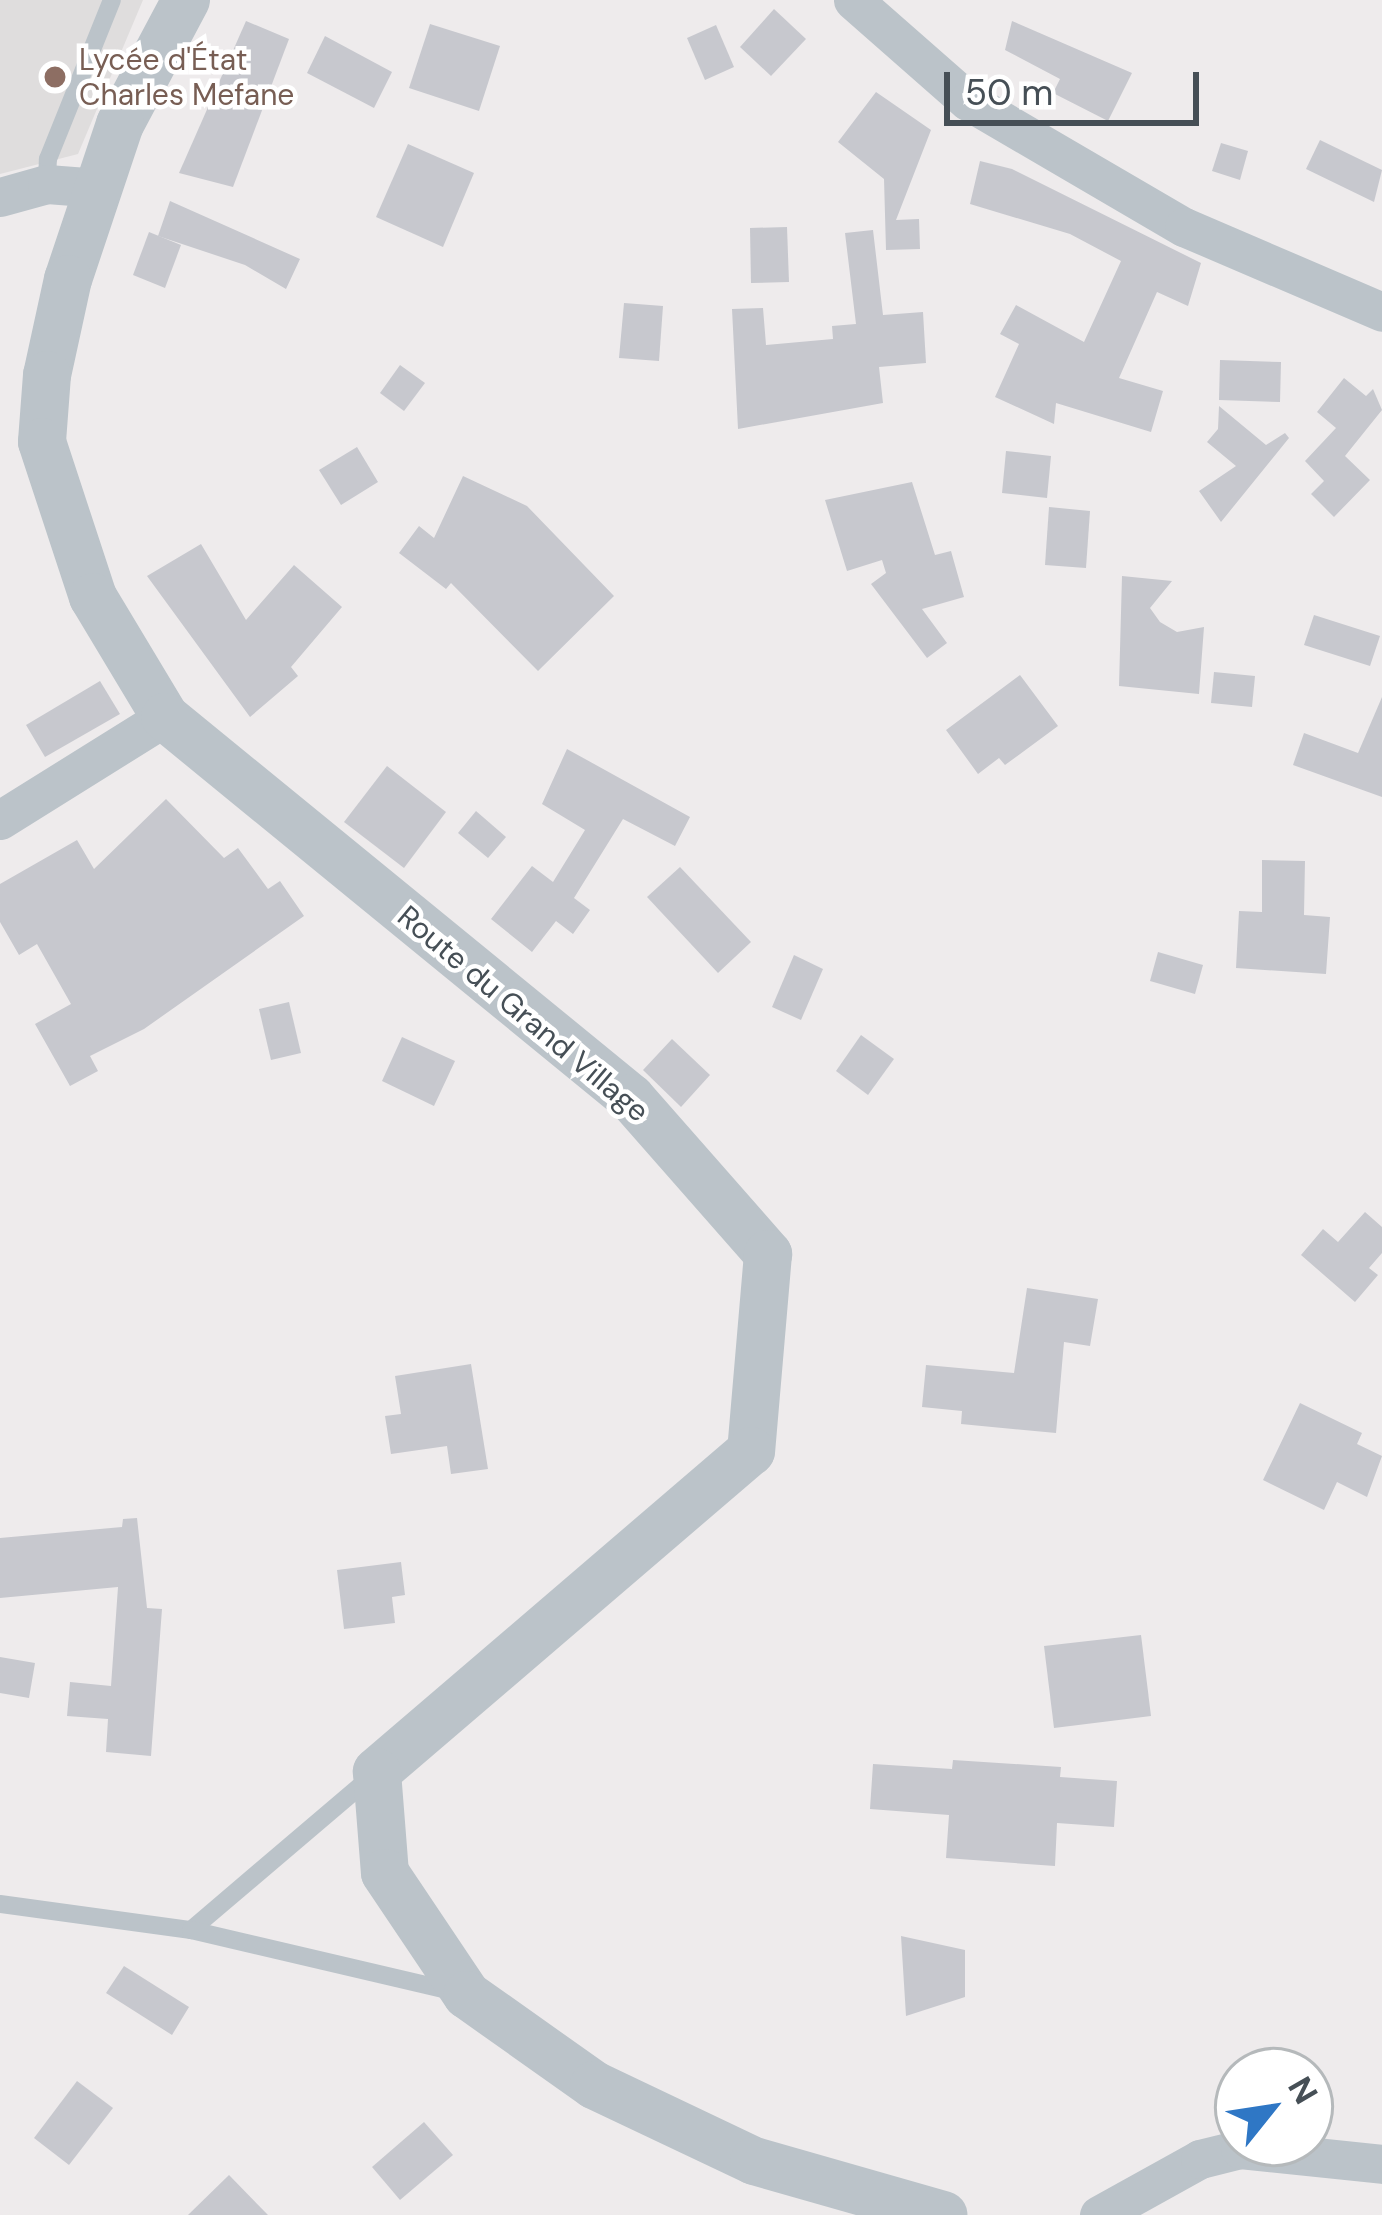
<!DOCTYPE html>
<meta charset="utf-8">
<style>
body{margin:0}
#map{position:relative;width:1382px;height:2215px;overflow:hidden;background:#eeebec;font-family:"DM Sans",sans-serif}
div>[style]{position:absolute}
.education>*{inset:0;background:#dfdddd}
.building>*{inset:0;background:#c7c8ce}
.service>*{height:18px;margin:-9px;padding:0 9px;transform-origin:9px;border-radius:9px;background:#bbc3c9}
.minor>*{height:39px;margin:-19.5px;padding:0 19.5px;transform-origin:19.5px;border-radius:19.5px;background:#bbc3c9}
.tertiary>*{height:48px;margin:-24px;padding:0 24px;transform-origin:24px;border-radius:24px;background:#bbc3c9}
.dots>*{width:33px;height:33px;translate:-50% -50%;box-sizing:border-box;border:6px solid #fff;border-radius:50%}
span{translate:-50% -50%;white-space:nowrap;text-align:center;line-height:1.15;-webkit-text-stroke:9px #fff;paint-order:stroke}
.education-label{font-size:30px;color:#785e54}
.left{translate:0 -50%;text-align:left}
.street-label{font-size:30px;color:#464f56}
.north{position:absolute;left:1214px;top:2047px;width:120px;height:120px;box-sizing:border-box;background:#fff;border:3px solid #b5b9bb;border-radius:50%;rotate:60deg;font-size:33px;font-weight:700;line-height:48px;text-align:center;color:#464f56}
.north::after{content:'';display:block;margin:auto;width:42px;height:54px;background:#2f77c5;clip-path:polygon(50% 0,100% 100%,50% 72%,0 100%)}
.scale{position:absolute;left:944px;top:72px;width:255px;height:54px;box-sizing:border-box;border:6px solid #464f56;border-top:0;padding-left:15px;font-size:36px;line-height:42px;white-space:nowrap;color:#464f56;-webkit-text-stroke:9px #fff;paint-order:stroke}
</style>
<div id="map">
<div class="education">
<div style="clip-path:polygon(0 0,143px 0,78px 154px,0 174px)"></div>
</div>
<div class="building">
<div style="clip-path:polygon(774px 9px,806px 39px,771px 76px,740px 47px)"></div>
<div style="clip-path:polygon(246px 21px,289px 39px,233px 187px,179px 173px)"></div>
<div style="clip-path:polygon(1012px 21px,1132px 73px,1108px 121px,1053px 93px,1060px 79px,1005px 50px)"></div>
<div style="clip-path:polygon(430px 24px,500px 46px,479px 111px,409px 88px)"></div>
<div style="clip-path:polygon(716px 25px,734px 67px,705px 80px,687px 38px)"></div>
<div style="clip-path:polygon(325px 36px,392px 72px,374px 108px,307px 73px)"></div>
<div style="clip-path:polygon(876px 92px,931px 130px,896px 220px,919px 219px,920px 249px,886px 250px,884px 179px,838px 142px)"></div>
<div style="clip-path:polygon(1320px 140px,1382px 170px,1374px 202px,1306px 169px)"></div>
<div style="clip-path:polygon(1221px 143px,1248px 151px,1240px 180px,1212px 171px)"></div>
<div style="clip-path:polygon(408px 144px,474px 173px,443px 247px,376px 217px)"></div>
<div style="clip-path:polygon(980px 161px,1012px 169px,1201px 263px,1188px 306px,1157px 292px,1119px 378px,1163px 391px,1151px 432px,1056px 403px,1054px 424px,995px 397px,1019px 344px,1000px 334px,1016px 305px,1084px 342px,1121px 261px,1070px 234px,970px 204px)"></div>
<div style="clip-path:polygon(170px 201px,300px 259px,286px 289px,245px 265px,158px 236px)"></div>
<div style="clip-path:polygon(787px 227px,789px 282px,751px 283px,750px 228px)"></div>
<div style="clip-path:polygon(873px 230px,883px 315px,923px 312px,926px 363px,879px 367px,883px 403px,738px 429px,732px 309px,763px 308px,766px 345px,833px 339px,832px 326px,856px 324px,845px 233px)"></div>
<div style="clip-path:polygon(149px 232px,181px 245px,165px 288px,133px 275px)"></div>
<div style="clip-path:polygon(624px 303px,663px 306px,659px 361px,619px 358px)"></div>
<div style="clip-path:polygon(1220px 360px,1281px 362px,1280px 402px,1219px 400px)"></div>
<div style="clip-path:polygon(400px 365px,425px 383px,404px 411px,380px 393px)"></div>
<div style="clip-path:polygon(1344px 378px,1366px 396px,1373px 389px,1382px 410px,1345px 456px,1370px 480px,1334px 517px,1311px 494px,1324px 481px,1305px 461px,1336px 428px,1317px 412px)"></div>
<div style="clip-path:polygon(1219px 406px,1266px 445px,1285px 433px,1289px 438px,1221px 522px,1199px 491px,1236px 466px,1207px 442px,1218px 429px)"></div>
<div style="clip-path:polygon(357px 447px,378px 482px,341px 505px,319px 470px)"></div>
<div style="clip-path:polygon(1006px 451px,1051px 456px,1047px 498px,1002px 493px)"></div>
<div style="clip-path:polygon(463px 476px,527px 506px,614px 596px,538px 671px,451px 583px,446px 589px,399px 553px,419px 526px,434px 538px)"></div>
<div style="clip-path:polygon(912px 482px,935px 555px,951px 551px,964px 597px,922px 609px,947px 643px,927px 658px,871px 584px,886px 573px,882px 560px,847px 571px,825px 500px)"></div>
<div style="clip-path:polygon(1049px 507px,1090px 511px,1086px 568px,1045px 565px)"></div>
<div style="clip-path:polygon(201px 544px,246px 620px,294px 565px,342px 607px,291px 667px,298px 676px,250px 717px,147px 576px)"></div>
<div style="clip-path:polygon(1122px 576px,1172px 581px,1150px 608px,1160px 622px,1177px 632px,1204px 627px,1199px 694px,1119px 686px)"></div>
<div style="clip-path:polygon(1314px 615px,1380px 636px,1370px 666px,1304px 645px)"></div>
<div style="clip-path:polygon(1214px 672px,1255px 676px,1252px 707px,1211px 703px)"></div>
<div style="clip-path:polygon(1020px 675px,1058px 726px,1005px 765px,999px 758px,978px 774px,946px 730px)"></div>
<div style="clip-path:polygon(100px 681px,120px 714px,45px 757px,26px 725px)"></div>
<div style="clip-path:polygon(1382px 697px,1382px 797px,1293px 765px,1304px 733px,1358px 753px)"></div>
<div style="clip-path:polygon(567px 749px,690px 817px,675px 846px,623px 819px,574px 898px,590px 910px,573px 934px,556px 921px,532px 952px,491px 919px,532px 866px,553px 882px,585px 830px,542px 804px)"></div>
<div style="clip-path:polygon(387px 766px,446px 812px,404px 868px,344px 822px)"></div>
<div style="clip-path:polygon(166px 799px,224px 858px,238px 848px,268px 889px,280px 881px,304px 916px,144px 1029px,90px 1056px,98px 1071px,70px 1086px,35px 1024px,71px 1004px,37px 944px,19px 955px,0 922px,0 884px,77px 840px,94px 869px)"></div>
<div style="clip-path:polygon(476px 811px,506px 837px,488px 858px,458px 833px)"></div>
<div style="clip-path:polygon(1262px 860px,1305px 861px,1304px 915px,1330px 917px,1326px 974px,1236px 968px,1239px 911px,1262px 912px)"></div>
<div style="clip-path:polygon(680px 867px,751px 942px,718px 973px,647px 897px)"></div>
<div style="clip-path:polygon(1158px 952px,1203px 965px,1195px 994px,1150px 981px)"></div>
<div style="clip-path:polygon(794px 955px,823px 969px,801px 1020px,772px 1007px)"></div>
<div style="clip-path:polygon(289px 1002px,301px 1053px,271px 1060px,259px 1009px)"></div>
<div style="clip-path:polygon(861px 1035px,894px 1059px,868px 1095px,836px 1071px)"></div>
<div style="clip-path:polygon(402px 1037px,455px 1061px,434px 1106px,382px 1081px)"></div>
<div style="clip-path:polygon(672px 1039px,710px 1075px,681px 1107px,643px 1070px)"></div>
<div style="clip-path:polygon(1365px 1212px,1382px 1227px,1382px 1253px,1369px 1268px,1378px 1275px,1355px 1302px,1301px 1255px,1323px 1229px,1338px 1242px)"></div>
<div style="clip-path:polygon(1027px 1288px,1098px 1299px,1090px 1346px,1064px 1342px,1056px 1433px,961px 1424px,962px 1411px,922px 1407px,926px 1365px,1014px 1373px)"></div>
<div style="clip-path:polygon(471px 1364px,488px 1469px,451px 1474px,447px 1446px,391px 1454px,385px 1416px,401px 1414px,395px 1376px)"></div>
<div style="clip-path:polygon(1300px 1403px,1362px 1433px,1357px 1444px,1382px 1456px,1367px 1497px,1337px 1482px,1324px 1510px,1263px 1480px)"></div>
<div style="clip-path:polygon(137px 1518px,147px 1608px,162px 1609px,151px 1756px,106px 1752px,108px 1719px,67px 1716px,70px 1682px,111px 1686px,118px 1587px,0 1598px,0 1538px,122px 1527px,123px 1519px)"></div>
<div style="clip-path:polygon(401px 1562px,405px 1595px,392px 1597px,395px 1623px,344px 1629px,337px 1570px)"></div>
<div style="clip-path:polygon(1141px 1635px,1151px 1716px,1054px 1728px,1044px 1646px)"></div>
<div style="clip-path:polygon(0 1657px,35px 1663px,29px 1698px,0 1693px)"></div>
<div style="clip-path:polygon(953px 1760px,1061px 1767px,1060px 1777px,1117px 1781px,1114px 1827px,1057px 1823px,1055px 1866px,946px 1858px,949px 1815px,870px 1809px,873px 1764px,952px 1769px)"></div>
<div style="clip-path:polygon(901px 1936px,965px 1950px,965px 1997px,906px 2016px)"></div>
<div style="clip-path:polygon(124px 1966px,189px 2007px,172px 2035px,106px 1993px)"></div>
<div style="clip-path:polygon(77px 2081px,113px 2108px,69px 2165px,34px 2138px)"></div>
<div style="clip-path:polygon(424px 2122px,453px 2155px,400px 2200px,372px 2167px)"></div>
<div style="clip-path:polygon(229px 2175px,268px 2215px,188px 2215px)"></div>
</div>
<div class="service">
<div style="left:47px;top:184px;width:25px;rotate:-88deg"></div>
<div style="left:48px;top:159px;width:171px;rotate:-68.1deg"></div>
<div style="left:0;top:1904px;width:193px;rotate:7.8deg"></div>
<div style="left:191px;top:1930px;width:239px;rotate:-40.4deg"></div>
<div style="left:191px;top:1930px;width:272px;rotate:13.2deg"></div>
</div>
<div class="minor">
<div style="left:853px;top:0;width:153px;rotate:41.3deg"></div>
<div style="left:968px;top:101px;width:250px;rotate:30.3deg"></div>
<div style="left:1184px;top:227px;width:215px;rotate:23.2deg"></div>
<div style="left:0;top:197px;width:49px;rotate:-15.5deg"></div>
<div style="left:47px;top:184px;width:52px;rotate:4.4deg"></div>
<div style="left:0;top:820px;width:195px;rotate:-32deg"></div>
<div style="left:1099px;top:2215px;width:115px;rotate:-29deg"></div>
<div style="left:1200px;top:2159px;width:41px;rotate:-14deg"></div>
<div style="left:1240px;top:2149px;width:143px;rotate:6deg"></div>
</div>
<div class="tertiary">
<div style="left:186px;top:0;width:140px;rotate:118deg"></div>
<div style="left:120px;top:124px;width:163px;rotate:108.5deg"></div>
<div style="left:68px;top:279px;width:98px;rotate:102.3deg"></div>
<div style="left:47px;top:375px;width:67px;rotate:94.3deg"></div>
<div style="left:42px;top:442px;width:163px;rotate:71.8deg"></div>
<div style="left:93px;top:597px;width:140px;rotate:59deg"></div>
<div style="left:165px;top:717px;width:602px;rotate:39.27deg"></div>
<div style="left:631px;top:1098px;width:208px;rotate:48.7deg"></div>
<div style="left:768px;top:1254px;width:198px;rotate:94.9deg"></div>
<div style="left:751px;top:1451px;width:493px;rotate:139.4deg"></div>
<div style="left:377px;top:1772px;width:101px;rotate:85.5deg"></div>
<div style="left:385px;top:1873px;width:147px;rotate:56.1deg"></div>
<div style="left:467px;top:1995px;width:156px;rotate:35.3deg"></div>
<div style="left:594px;top:2085px;width:177px;rotate:25.4deg"></div>
<div style="left:754px;top:2161px;width:197px;rotate:15.9deg"></div>
</div>
<div class="dots">
<div style="left:55px;top:77px;background:#8d6e63"></div>
</div>
<div class="education-label">
<span class="left" style="left:79px;top:77px">Lycée d'État<br>Charles Mefane</span>
</div>
<div class="street-label">
<span style="left:523px;top:1014px;rotate:40deg">Route du Grand Village</span>
</div>
<div class="north">N</div>
<div class="scale">50 m</div>
</div>
